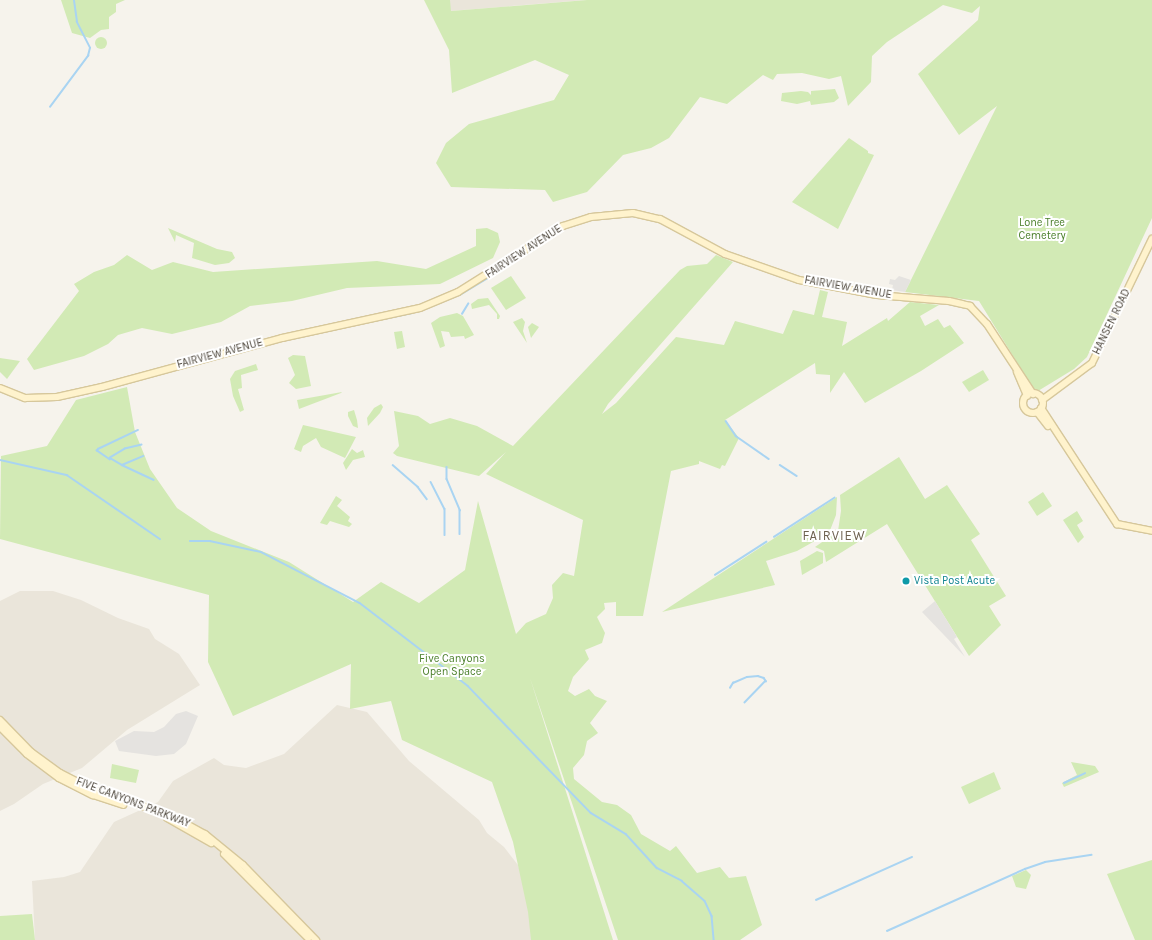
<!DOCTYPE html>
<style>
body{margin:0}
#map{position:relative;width:1152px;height:940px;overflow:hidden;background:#f6f3ec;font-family:Karla,sans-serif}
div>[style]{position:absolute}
.residential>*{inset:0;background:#eae5da}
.green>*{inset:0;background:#d2eab5}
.round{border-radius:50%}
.parking>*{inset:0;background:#e5e3e0}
.stream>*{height:1.5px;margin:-0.75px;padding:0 0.75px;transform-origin:0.75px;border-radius:0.75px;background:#a9d4f2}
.roads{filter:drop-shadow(1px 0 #d6c79b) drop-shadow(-1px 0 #d6c79b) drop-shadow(0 1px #d6c79b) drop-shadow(0 -1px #d6c79b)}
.secondary>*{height:6px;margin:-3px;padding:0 3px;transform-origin:3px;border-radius:3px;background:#fff3cd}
.secondary>.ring{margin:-3px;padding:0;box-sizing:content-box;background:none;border:6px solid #fff3cd;border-radius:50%}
.dots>*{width:11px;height:11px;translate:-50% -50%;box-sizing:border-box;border:2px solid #fff;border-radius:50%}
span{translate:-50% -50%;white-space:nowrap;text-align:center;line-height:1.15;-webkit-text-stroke:4px #fff;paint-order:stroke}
.park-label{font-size:11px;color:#4a7f2a}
.street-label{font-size:11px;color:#4b4439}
.culture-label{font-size:11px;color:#0d838f}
.left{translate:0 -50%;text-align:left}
.quarter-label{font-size:13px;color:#6e6250;letter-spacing:1px}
</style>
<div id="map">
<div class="residential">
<div style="clip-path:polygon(450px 0,586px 0,450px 11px)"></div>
<div style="clip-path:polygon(20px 591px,53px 591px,81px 600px,118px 618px,149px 629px,155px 639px,179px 654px,200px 685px,127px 730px,82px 768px,43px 784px,14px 804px,0 811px,0 601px)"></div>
<div style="clip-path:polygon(337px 705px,367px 712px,409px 761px,479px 820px,487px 833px,504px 847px,518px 865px,528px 897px,532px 940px,35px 940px,32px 881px,64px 877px,80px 872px,114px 822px,158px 802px,173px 781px,214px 758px,224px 765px,246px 768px,284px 754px)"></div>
</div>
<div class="green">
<div style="clip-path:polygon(61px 0,125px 0,116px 4px,116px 12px,109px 17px,109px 29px,101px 30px,90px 38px,72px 33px)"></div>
<div style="clip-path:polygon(424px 0,450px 0,451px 11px,587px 0,1152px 0,1152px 218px,1087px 357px,1074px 369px,1038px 391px,1034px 390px,979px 301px,905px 292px,997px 106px,959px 135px,918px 74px,978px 20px,980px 6px,972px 13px,943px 5px,887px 42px,872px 56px,871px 82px,848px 106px,841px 76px,829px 79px,802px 73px,777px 74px,773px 80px,763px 75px,727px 104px,700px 97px,669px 138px,651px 148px,623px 155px,587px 192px,553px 202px,545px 190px,451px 187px,436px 163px,446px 143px,469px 124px,554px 100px,569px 75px,535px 60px,452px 93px,449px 50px)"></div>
<div class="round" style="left:95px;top:37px;width:12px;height:12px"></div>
<div style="clip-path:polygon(835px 89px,839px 98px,834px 102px,811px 105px,810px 101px,797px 104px,781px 101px,782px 93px,801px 91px,808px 92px,811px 95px,811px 91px)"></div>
<div style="clip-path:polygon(849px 138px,868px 151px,868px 153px,874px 155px,838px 229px,792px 202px)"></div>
<div style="clip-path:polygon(168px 228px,217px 249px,232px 252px,235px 258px,229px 263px,215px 265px,192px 258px,194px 243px,176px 235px,175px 242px)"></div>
<div style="clip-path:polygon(487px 228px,498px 233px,500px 242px,493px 258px,440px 284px,347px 288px,292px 301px,250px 306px,221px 322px,172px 334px,142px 328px,118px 335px,108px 344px,84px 356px,34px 370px,27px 359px,79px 291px,74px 284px,94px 272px,114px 265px,127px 255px,152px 270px,173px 262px,213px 272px,377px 261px,426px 269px,476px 246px,476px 229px)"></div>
<div style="clip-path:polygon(716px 255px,733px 262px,608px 404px,602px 414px,616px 403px,676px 337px,724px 345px,735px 321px,783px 334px,793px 310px,814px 315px,820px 290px,828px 292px,822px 317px,847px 322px,842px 346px,887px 318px,888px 321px,910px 302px,939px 305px,920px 316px,925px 326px,938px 319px,944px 328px,950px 325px,964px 343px,921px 371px,865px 403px,844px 372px,830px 393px,830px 375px,816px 374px,815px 363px,725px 420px,739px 438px,725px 466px,722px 465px,720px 469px,699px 461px,699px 464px,671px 471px,643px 616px,616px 616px,616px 602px,604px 603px,605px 609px,597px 617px,605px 633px,602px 643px,585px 650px,589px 659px,573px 677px,568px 691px,575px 696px,589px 689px,595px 696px,607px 701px,590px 723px,598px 733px,587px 741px,584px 755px,573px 768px,574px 779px,602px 802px,617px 805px,631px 815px,641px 834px,670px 851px,676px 846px,697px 873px,720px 867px,729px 878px,746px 876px,762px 925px,740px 940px,618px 940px,530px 678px,613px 940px,531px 940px,528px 912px,513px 842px,492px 782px,402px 740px,391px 701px,350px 709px,351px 664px,233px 716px,208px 662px,209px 595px,0 539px,1px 456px,47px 446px,76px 400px,127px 387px,135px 432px,150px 469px,177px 508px,211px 531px,289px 562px,353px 602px,381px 582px,419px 603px,465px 570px,478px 501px,516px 634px,526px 623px,546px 614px,553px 598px,552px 585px,563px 573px,574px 576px,583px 520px,486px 474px,506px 452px,479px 476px,397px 456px,393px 453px,399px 446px,394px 411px,418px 416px,430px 424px,450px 418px,477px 426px,513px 446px,680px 270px,687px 266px,707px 264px)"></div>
<div style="clip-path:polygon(511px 276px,526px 298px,506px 310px,491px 288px)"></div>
<div style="clip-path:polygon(488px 298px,500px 316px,499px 319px,497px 319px,497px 314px,489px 305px,472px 309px,471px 304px,478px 299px)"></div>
<div style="clip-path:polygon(457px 313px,463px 316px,474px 335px,465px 339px,464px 336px,451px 337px,449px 332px,441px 331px,445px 346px,440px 348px,431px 323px,440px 317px)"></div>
<div style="clip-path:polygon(522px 318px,525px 322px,523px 331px,527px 343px,513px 322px)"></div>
<div style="clip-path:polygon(532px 323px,539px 327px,531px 338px,528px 327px)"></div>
<div style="clip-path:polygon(402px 331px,405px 347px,397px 349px,394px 332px)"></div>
<div style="clip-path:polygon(293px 355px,305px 356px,311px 386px,296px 389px,289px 383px,295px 375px,288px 358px)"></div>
<div style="clip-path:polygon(0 358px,20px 361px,7px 379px,0 372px)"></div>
<div style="clip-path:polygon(256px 364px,258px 370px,241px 375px,242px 388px,238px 389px,244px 410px,240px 412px,233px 396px,230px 379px,235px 371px)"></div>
<div style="clip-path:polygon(983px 370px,989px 380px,969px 392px,962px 382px)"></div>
<div style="clip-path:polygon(342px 392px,341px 393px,299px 409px,297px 400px)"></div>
<div style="clip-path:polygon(381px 404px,383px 407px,380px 413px,368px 426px,367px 418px,374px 408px)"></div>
<div style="clip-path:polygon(354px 410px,357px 420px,358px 428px,353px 426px,348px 416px,348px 412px)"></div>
<div style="clip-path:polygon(303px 425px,356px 437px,345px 458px,321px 447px,316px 438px,303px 446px,301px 452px,294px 449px)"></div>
<div style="clip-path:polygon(352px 449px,357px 453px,363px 450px,365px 457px,353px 460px,346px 470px,343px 463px)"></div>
<div style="clip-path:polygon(899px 457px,925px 499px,947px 485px,980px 534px,971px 540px,1006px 596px,989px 606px,1001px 625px,969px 656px,887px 524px,826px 562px,824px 551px,815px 547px,838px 531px,841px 511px,840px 495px)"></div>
<div style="clip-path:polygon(1043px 492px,1052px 506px,1037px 516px,1028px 502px)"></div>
<div style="clip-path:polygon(336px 496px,342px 500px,337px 506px,350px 517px,348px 521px,352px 524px,349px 527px,330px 521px,327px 525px,320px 523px)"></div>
<div style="clip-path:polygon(837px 497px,836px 515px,829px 533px,797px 551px,766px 561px,775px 585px,662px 612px)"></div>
<div style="clip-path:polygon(1077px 511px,1083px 521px,1077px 525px,1084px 537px,1078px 543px,1063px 520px)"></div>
<div style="clip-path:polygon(817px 551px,823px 553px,823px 563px,802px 575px,800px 561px)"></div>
<div style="clip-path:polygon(1071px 762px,1095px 766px,1099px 772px,1064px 787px,1062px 783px,1077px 775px)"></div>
<div style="clip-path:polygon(112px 764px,139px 770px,136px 783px,110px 778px)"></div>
<div style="clip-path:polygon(994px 772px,1001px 789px,969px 804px,961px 787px)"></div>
<div style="clip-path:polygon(1152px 860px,1152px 940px,1135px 940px,1107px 874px)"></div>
<div style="clip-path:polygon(1026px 870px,1031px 875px,1026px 889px,1016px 887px,1012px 876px)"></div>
<div style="clip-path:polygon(32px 914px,35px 940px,0 940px,0 916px)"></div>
</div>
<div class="parking">
<div style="clip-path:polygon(899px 276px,911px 280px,905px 292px,892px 290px,893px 285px,889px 284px,890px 279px,895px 280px)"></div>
<div style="clip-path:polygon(935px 601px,957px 637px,954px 639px,965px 657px,922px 612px)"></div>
<div style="clip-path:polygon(186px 711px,198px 716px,186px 744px,174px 754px,156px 756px,119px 751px,115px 741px,134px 731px,154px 732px,164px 727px,176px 714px)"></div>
</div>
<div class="stream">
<div style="left:50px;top:107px;width:64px;rotate:-53.3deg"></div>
<div style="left:88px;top:56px;width:8px;rotate:-76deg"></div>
<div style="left:90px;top:48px;width:29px;rotate:-117deg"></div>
<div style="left:77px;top:22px;width:22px;rotate:-98deg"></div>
<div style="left:427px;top:308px;width:35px;rotate:-22deg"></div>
<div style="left:460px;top:295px;width:54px;rotate:-31.3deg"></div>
<div style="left:462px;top:314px;width:12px;rotate:-59deg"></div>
<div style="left:359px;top:324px;width:54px;rotate:-11.7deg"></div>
<div style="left:726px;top:421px;width:18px;rotate:56deg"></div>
<div style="left:736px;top:436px;width:40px;rotate:34.9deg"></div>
<div style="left:142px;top:445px;width:17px;rotate:167deg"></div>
<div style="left:125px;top:449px;width:17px;rotate:149deg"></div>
<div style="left:110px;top:458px;width:14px;rotate:30deg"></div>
<div style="left:122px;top:465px;width:23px;rotate:-23deg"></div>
<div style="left:0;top:460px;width:69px;rotate:12.6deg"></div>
<div style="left:67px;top:475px;width:113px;rotate:34.5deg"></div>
<div style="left:110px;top:460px;width:16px;rotate:-145deg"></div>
<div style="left:97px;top:451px;width:2px;rotate:-63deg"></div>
<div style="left:98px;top:449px;width:44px;rotate:-25.4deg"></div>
<div style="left:122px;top:465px;width:35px;rotate:25deg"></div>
<div style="left:393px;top:465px;width:33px;rotate:41deg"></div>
<div style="left:418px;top:487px;width:15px;rotate:53deg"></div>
<div style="left:780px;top:465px;width:20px;rotate:33deg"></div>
<div style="left:447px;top:467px;width:12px;rotate:90deg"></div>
<div style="left:447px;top:479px;width:34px;rotate:67deg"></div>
<div style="left:460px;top:510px;width:24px;rotate:90deg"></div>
<div style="left:431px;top:482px;width:30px;rotate:63deg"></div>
<div style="left:445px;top:509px;width:26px;rotate:90deg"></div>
<div style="left:774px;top:537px;width:72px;rotate:-33deg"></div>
<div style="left:190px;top:541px;width:20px"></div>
<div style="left:210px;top:541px;width:52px;rotate:12.2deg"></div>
<div style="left:261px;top:552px;width:111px;rotate:27.3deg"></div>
<div style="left:360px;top:603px;width:136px;rotate:37.5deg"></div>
<div style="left:468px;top:686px;width:177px;rotate:45.9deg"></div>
<div style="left:591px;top:813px;width:41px;rotate:31deg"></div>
<div style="left:626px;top:834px;width:46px;rotate:47.6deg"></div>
<div style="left:657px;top:868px;width:28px;rotate:27deg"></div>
<div style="left:682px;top:881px;width:30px;rotate:41deg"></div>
<div style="left:705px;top:901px;width:17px;rotate:65deg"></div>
<div style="left:712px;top:916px;width:24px;rotate:85deg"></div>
<div style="left:715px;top:575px;width:61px;rotate:-32.9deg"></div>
<div style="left:730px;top:688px;width:6px;rotate:-59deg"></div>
<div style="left:733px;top:683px;width:15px;rotate:-23deg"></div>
<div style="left:747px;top:677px;width:11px;rotate:-5deg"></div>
<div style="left:758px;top:676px;width:6px;rotate:18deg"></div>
<div style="left:764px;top:678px;width:4px;rotate:56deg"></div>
<div style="left:766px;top:681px;width:30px;rotate:134deg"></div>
<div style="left:1064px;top:783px;width:23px;rotate:-25deg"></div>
<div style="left:816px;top:900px;width:105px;rotate:-24.1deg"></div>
<div style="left:887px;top:931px;width:151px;rotate:-24.2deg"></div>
<div style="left:1025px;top:869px;width:21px;rotate:-19deg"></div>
<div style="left:1045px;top:862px;width:47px;rotate:-8.7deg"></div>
</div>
<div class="roads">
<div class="secondary">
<div style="left:1017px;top:372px;width:26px;rotate:67deg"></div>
<div style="left:0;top:388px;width:27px;rotate:22deg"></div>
<div style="left:25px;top:398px;width:32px;rotate:-2deg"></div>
<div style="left:57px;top:397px;width:46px;rotate:-12.5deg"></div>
<div style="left:102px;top:387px;width:187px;rotate:-15.2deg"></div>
<div style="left:282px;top:338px;width:141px;rotate:-12.3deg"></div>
<div style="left:420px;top:308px;width:41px;rotate:-22.8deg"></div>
<div style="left:458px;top:292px;width:124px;rotate:-32.2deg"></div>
<div style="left:563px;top:226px;width:29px;rotate:-18deg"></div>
<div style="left:591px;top:217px;width:42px;rotate:-5.4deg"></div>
<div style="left:633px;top:213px;width:28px;rotate:13deg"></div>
<div style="left:660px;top:219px;width:74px;rotate:28.3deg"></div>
<div style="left:725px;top:254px;width:78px;rotate:19.4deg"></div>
<div style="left:799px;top:280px;width:79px;rotate:10.9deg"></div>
<div style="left:877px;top:295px;width:72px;rotate:4.8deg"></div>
<div style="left:949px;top:301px;width:22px;rotate:13deg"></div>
<div style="left:970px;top:306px;width:25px;rotate:47deg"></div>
<div style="left:987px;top:324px;width:84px;rotate:56.7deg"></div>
<div class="ring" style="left:1023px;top:393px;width:14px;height:14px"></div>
<div style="left:1042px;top:400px;width:62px;rotate:-36.5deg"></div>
<div style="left:1092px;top:363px;width:138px;rotate:-64.2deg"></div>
<div style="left:1041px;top:408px;width:139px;rotate:56.8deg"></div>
<div style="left:1117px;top:524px;width:36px;rotate:11deg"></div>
<div style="left:1037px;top:412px;width:18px;rotate:52deg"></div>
<div style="left:0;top:720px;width:45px;rotate:45.9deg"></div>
<div style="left:31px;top:752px;width:36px;rotate:36deg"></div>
<div style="left:60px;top:773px;width:35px;rotate:27deg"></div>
<div style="left:91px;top:789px;width:85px;rotate:18.4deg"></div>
<div style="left:172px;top:816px;width:38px;rotate:29deg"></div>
<div style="left:205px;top:834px;width:49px;rotate:39.2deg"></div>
<div style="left:243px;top:865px;width:105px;rotate:45.8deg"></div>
<div style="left:0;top:727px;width:38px;rotate:45deg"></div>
<div style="left:27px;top:754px;width:40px;rotate:37deg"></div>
<div style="left:59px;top:778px;width:38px;rotate:27deg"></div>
<div style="left:93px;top:795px;width:32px;rotate:18deg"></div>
<div style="left:167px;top:818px;width:51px;rotate:29.6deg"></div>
<div style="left:224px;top:854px;width:119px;rotate:45deg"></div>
</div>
</div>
<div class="dots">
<div style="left:906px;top:581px;background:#0f9aa8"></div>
</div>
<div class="park-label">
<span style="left:1042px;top:230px">Lone Tree<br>Cemetery</span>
<span style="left:452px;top:666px">Five Canyons<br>Open Space</span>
</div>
<div class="street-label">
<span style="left:524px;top:252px;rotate:-33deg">FAIRVIEW AVENUE</span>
<span style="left:848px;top:288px;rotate:10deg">FAIRVIEW AVENUE</span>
<span style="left:1112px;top:322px;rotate:-64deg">HANSEN ROAD</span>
<span style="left:220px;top:354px;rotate:-15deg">FAIRVIEW AVENUE</span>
<span style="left:133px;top:803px;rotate:21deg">FIVE CANYONS PARKWAY</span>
</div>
<div class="culture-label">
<span class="left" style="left:914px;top:581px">Vista Post Acute</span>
</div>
<div class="quarter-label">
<span style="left:834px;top:536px">FAIRVIEW</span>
</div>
</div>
